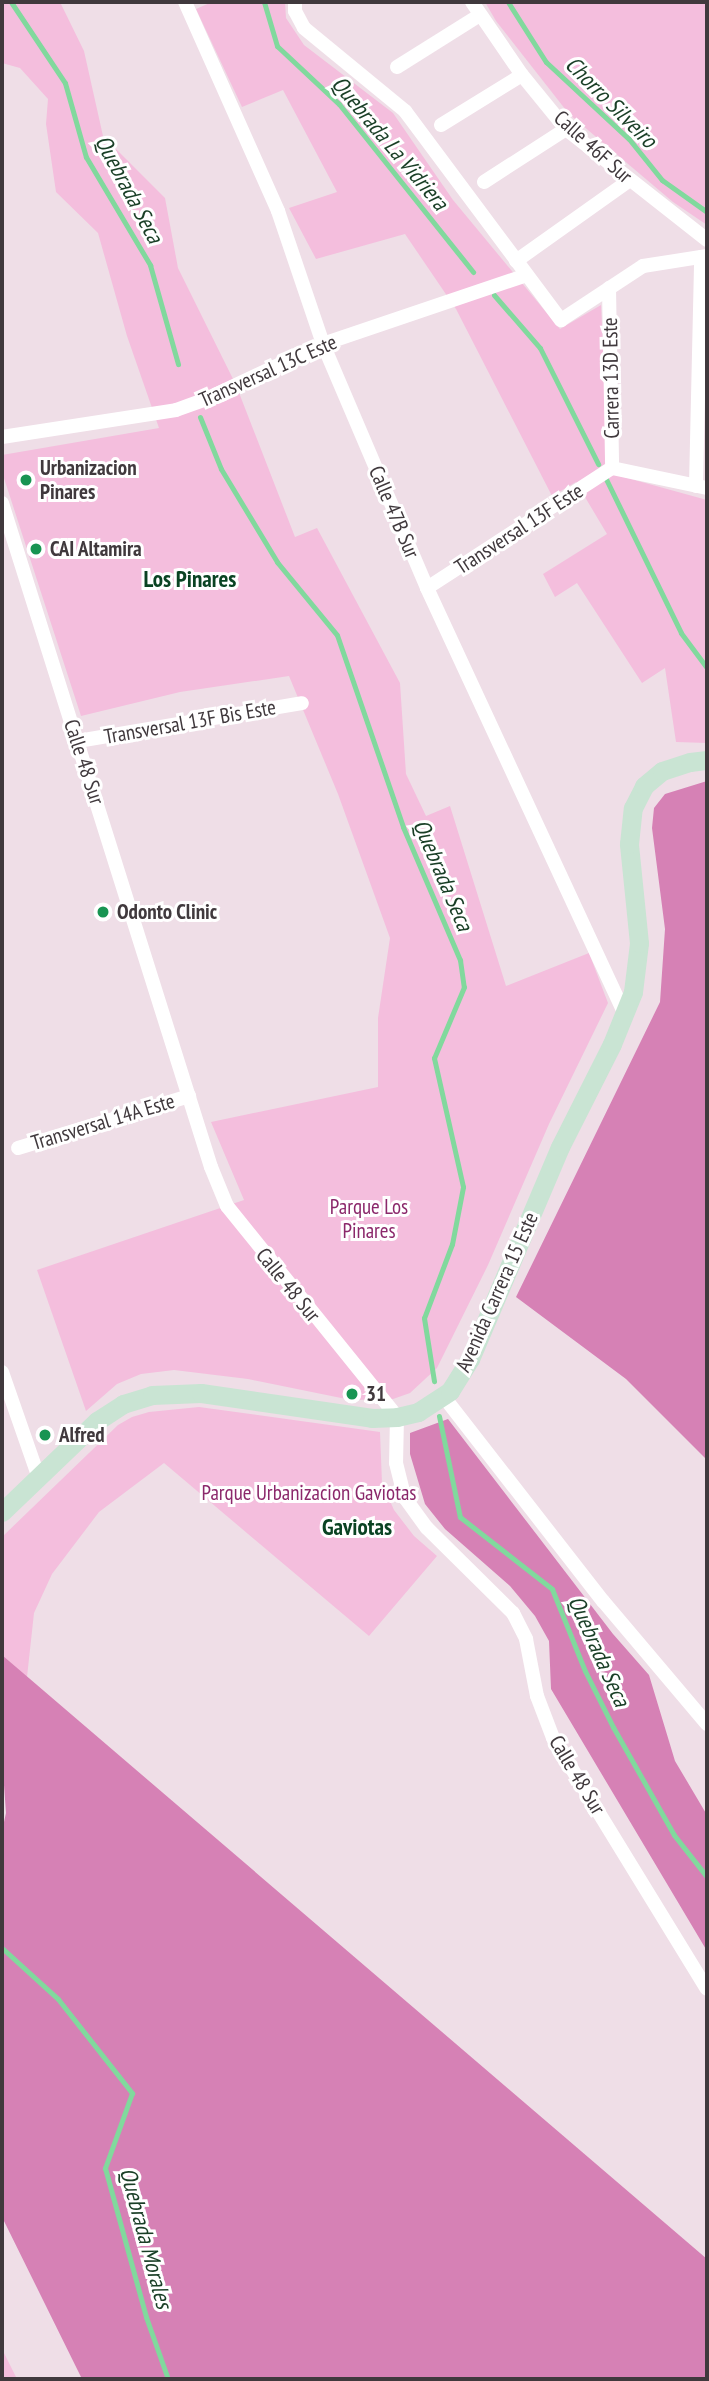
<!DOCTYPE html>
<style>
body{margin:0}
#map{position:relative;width:709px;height:2381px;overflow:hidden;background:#efdee7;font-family:"PT Sans Narrow",sans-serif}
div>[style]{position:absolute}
.green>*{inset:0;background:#f4bedd}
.forest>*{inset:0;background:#d681b5}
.stream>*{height:5px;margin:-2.5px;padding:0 2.5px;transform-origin:2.5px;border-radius:2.5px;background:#81d99d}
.street>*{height:14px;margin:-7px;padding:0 7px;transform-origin:7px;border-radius:7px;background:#fff}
.secondary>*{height:19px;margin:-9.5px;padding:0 9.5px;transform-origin:9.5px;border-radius:9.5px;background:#c9e4d3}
.dots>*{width:19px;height:19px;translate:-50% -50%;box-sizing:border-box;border:4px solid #fff;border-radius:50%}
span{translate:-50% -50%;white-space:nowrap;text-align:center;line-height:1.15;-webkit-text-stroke:6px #fff;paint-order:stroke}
.street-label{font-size:21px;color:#40393d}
.poi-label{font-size:21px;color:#40393d;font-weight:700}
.left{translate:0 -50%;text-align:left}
.park-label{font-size:21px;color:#8b286b}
.water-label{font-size:23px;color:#193e26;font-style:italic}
.neighbourhood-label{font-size:23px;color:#0a4323;font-weight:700}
.frame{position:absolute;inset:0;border:4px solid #40393d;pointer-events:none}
</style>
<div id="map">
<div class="green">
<div style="clip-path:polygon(2px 2px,60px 2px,84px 51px,103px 136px,165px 198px,178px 268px,236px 385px,295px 537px,317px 528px,400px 683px,406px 774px,426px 816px,450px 806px,506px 986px,589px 953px,608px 1003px,549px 1124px,488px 1265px,437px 1368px,410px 1393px,393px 1399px,351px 1400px,248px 1379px,174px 1370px,141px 1374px,117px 1384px,86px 1411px,37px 1270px,244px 1200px,211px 1122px,378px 1087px,378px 1018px,390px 938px,338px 794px,289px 676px,180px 692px,81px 716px,2px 472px,2px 455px,159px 428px,127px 336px,98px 233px,56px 192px,46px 124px,48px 99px,20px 68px,2px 63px)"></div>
<div style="clip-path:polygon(212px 2px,285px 2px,286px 18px,304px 45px,393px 113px,453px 200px,560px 329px,601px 305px,609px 473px,707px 500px,707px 743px,676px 742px,665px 668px,642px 683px,577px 583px,555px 597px,543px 574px,607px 534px,576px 482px,552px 496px,456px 309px,405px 234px,316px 259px,289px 208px,337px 192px,283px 90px,242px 107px,196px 9px)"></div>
<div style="clip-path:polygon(485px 2px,707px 2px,707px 225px,673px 202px,569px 114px,496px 21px)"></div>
<div style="clip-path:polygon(199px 1407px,380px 1432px,382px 1483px,394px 1510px,414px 1536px,437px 1556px,369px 1636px,164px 1463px,99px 1512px,52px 1574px,34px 1613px,27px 1677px,2px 1655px,2px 1537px,118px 1425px,132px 1417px,149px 1412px)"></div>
<div style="clip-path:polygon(2px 2349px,17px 2379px,2px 2379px)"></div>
</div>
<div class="forest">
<div style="clip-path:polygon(707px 781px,707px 1460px,626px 1379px,516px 1297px,660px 1002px,665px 929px,652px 828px,654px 808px,665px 794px)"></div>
<div style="clip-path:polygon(448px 1419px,613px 1634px,649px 1675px,675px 1761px,707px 1815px,707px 1951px,551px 1689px,549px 1641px,535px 1616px,510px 1586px,445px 1529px,425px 1504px,410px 1454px,410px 1433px)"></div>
<div style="clip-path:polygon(2px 1655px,707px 2259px,707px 2379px,82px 2379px,2px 2217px,2px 1831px,6px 1813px,2px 1757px)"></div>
</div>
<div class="stream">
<div style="left:11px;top:2px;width:97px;rotate:56.3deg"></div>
<div style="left:65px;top:83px;width:77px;rotate:74.2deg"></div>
<div style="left:86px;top:157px;width:126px;rotate:59.3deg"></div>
<div style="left:150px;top:265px;width:103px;rotate:74.2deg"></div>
<div style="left:264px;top:2px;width:46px;rotate:73.5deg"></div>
<div style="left:277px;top:46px;width:85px;rotate:43.1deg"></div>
<div style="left:339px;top:104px;width:215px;rotate:51.4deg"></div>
<div style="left:508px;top:2px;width:71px;rotate:57.7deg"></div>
<div style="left:546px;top:62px;width:113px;rotate:42.9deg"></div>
<div style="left:629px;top:139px;width:53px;rotate:51.2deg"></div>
<div style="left:662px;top:180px;width:55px;rotate:35.4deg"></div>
<div style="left:494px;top:295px;width:70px;rotate:49deg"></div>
<div style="left:540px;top:348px;width:130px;rotate:63.4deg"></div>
<div style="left:200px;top:417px;width:56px;rotate:68deg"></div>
<div style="left:221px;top:469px;width:109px;rotate:58.9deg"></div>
<div style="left:277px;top:562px;width:94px;rotate:50.6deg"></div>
<div style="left:337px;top:635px;width:203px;rotate:71deg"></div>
<div style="left:403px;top:827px;width:145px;rotate:66.8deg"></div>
<div style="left:460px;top:960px;width:27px;rotate:82deg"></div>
<div style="left:464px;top:987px;width:77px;rotate:112.9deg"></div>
<div style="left:434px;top:1058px;width:132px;rotate:77.3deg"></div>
<div style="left:463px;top:1187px;width:58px;rotate:100.9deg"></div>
<div style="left:452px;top:1244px;width:79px;rotate:110.7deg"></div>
<div style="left:424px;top:1318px;width:64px;rotate:81deg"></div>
<div style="left:606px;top:479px;width:171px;rotate:64deg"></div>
<div style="left:681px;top:633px;width:44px;rotate:53.4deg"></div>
<div style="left:439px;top:1416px;width:103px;rotate:78.3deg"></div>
<div style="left:460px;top:1517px;width:117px;rotate:38deg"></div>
<div style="left:552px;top:1589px;width:88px;rotate:68.1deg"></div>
<div style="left:585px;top:1671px;width:63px;rotate:63.4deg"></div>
<div style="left:613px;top:1727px;width:124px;rotate:60.5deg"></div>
<div style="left:674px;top:1835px;width:53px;rotate:51.8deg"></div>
<div style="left:2px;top:1948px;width:76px;rotate:42.3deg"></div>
<div style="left:58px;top:1999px;width:120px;rotate:51.8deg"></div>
<div style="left:132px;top:2093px;width:80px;rotate:109.8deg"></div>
<div style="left:105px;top:2168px;width:155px;rotate:74.6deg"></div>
<div style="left:146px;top:2317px;width:66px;rotate:70.5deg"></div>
</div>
<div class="street">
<div style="left:185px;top:2px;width:229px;rotate:66deg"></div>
<div style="left:278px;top:211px;width:140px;rotate:71.3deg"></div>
<div style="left:323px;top:344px;width:265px;rotate:66.9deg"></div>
<div style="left:427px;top:588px;width:470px;rotate:65.1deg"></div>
<div style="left:295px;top:2px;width:9px;rotate:90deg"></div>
<div style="left:295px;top:11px;width:19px;rotate:62deg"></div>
<div style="left:304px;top:28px;width:131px;rotate:39.4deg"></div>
<div style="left:405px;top:111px;width:261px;rotate:53.3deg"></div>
<div style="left:561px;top:320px;width:98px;rotate:-33.4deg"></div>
<div style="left:643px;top:266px;width:65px;rotate:-8.9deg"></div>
<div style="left:472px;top:2px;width:88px;rotate:55.6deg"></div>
<div style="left:522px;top:75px;width:70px;rotate:50.8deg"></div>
<div style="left:566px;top:129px;width:179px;rotate:38.2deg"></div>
<div style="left:397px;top:67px;width:98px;rotate:-32.1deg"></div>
<div style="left:441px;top:125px;width:95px;rotate:-31.7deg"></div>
<div style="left:484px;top:182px;width:98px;rotate:-32.9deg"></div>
<div style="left:516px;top:261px;width:140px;rotate:-35.4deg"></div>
<div style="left:609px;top:288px;width:180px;rotate:89deg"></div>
<div style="left:2px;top:437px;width:176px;rotate:-8.8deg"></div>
<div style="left:176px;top:410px;width:32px;rotate:-20deg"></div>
<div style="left:206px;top:399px;width:129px;rotate:-25.2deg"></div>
<div style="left:323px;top:344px;width:215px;rotate:-18.7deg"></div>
<div style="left:612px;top:468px;width:97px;rotate:11.9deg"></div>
<div style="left:696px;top:486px;width:229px;rotate:-88.7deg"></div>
<div style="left:2px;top:503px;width:696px;rotate:72.53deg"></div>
<div style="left:211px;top:1167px;width:42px;rotate:67.7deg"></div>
<div style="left:227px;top:1206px;width:271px;rotate:51.1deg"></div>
<div style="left:397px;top:1417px;width:46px;rotate:91.2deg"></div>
<div style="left:396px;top:1463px;width:36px;rotate:76deg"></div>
<div style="left:405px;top:1498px;width:37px;rotate:54deg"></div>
<div style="left:427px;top:1528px;width:121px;rotate:44.7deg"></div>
<div style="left:513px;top:1613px;width:29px;rotate:63deg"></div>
<div style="left:526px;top:1639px;width:58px;rotate:79.1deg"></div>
<div style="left:537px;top:1696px;width:45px;rotate:69.1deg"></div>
<div style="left:553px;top:1738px;width:294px;rotate:58.5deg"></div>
<div style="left:427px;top:588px;width:221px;rotate:-33deg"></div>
<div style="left:78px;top:741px;width:227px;rotate:-9.6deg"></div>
<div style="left:18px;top:1148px;width:179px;rotate:-16.9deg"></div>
<div style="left:2px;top:1372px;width:112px;rotate:70.8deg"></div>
<div style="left:444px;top:1397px;width:259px;rotate:52.1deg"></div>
<div style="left:603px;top:1601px;width:161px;rotate:49.8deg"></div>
</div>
<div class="secondary">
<div style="left:2px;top:1512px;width:132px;rotate:-43.8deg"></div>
<div style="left:97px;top:1421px;width:31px;rotate:-33deg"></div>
<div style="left:123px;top:1404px;width:30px;rotate:-17deg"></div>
<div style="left:152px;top:1395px;width:49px;rotate:-2.3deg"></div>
<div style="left:201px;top:1393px;width:173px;rotate:8.3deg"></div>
<div style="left:372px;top:1418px;width:25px;rotate:-2deg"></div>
<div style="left:397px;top:1417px;width:22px;rotate:-13deg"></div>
<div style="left:418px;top:1412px;width:38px;rotate:-33deg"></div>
<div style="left:450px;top:1391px;width:38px;rotate:-58deg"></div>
<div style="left:470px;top:1359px;width:230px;rotate:-67deg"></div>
<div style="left:560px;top:1147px;width:115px;rotate:-63.2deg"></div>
<div style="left:612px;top:1044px;width:56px;rotate:-68deg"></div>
<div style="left:633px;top:992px;width:49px;rotate:-83deg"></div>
<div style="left:639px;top:943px;width:100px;rotate:-95.8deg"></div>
<div style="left:629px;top:844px;width:36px;rotate:-84deg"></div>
<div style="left:633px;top:808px;width:25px;rotate:-63deg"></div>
<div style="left:644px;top:786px;width:23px;rotate:-40deg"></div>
<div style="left:662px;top:771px;width:29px;rotate:-18deg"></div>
<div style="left:690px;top:762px;width:17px;rotate:-7deg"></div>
</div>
<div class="dots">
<div style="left:26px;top:480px;background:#189452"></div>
<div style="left:36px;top:549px;background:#189452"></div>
<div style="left:103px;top:912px;background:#189452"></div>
<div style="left:352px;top:1394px;background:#189452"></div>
<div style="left:45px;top:1435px;background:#189452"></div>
</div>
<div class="street-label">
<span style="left:593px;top:147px;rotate:42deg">Calle 46F Sur</span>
<span style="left:268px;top:371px;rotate:-24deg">Transversal 13C Este</span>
<span style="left:611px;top:378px;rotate:-91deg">Carrera 13D Este</span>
<span style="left:394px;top:512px;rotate:67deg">Calle 47B Sur</span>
<span style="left:519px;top:529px;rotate:-33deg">Transversal 13F Este</span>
<span style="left:190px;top:722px;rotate:-10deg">Transversal 13F Bis Este</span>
<span style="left:84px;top:762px;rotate:72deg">Calle 48 Sur</span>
<span style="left:103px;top:1122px;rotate:-17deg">Transversal 14A Este</span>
<span style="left:288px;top:1285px;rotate:51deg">Calle 48 Sur</span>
<span style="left:497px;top:1292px;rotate:-66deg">Avenida Carrera 15 Este</span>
<span style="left:577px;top:1775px;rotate:59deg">Calle 48 Sur</span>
</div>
<div class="poi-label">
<span class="left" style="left:40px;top:480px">Urbanizacion<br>Pinares</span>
<span class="left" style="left:50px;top:549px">CAI Altamira</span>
<span class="left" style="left:117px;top:912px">Odonto Clinic</span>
<span class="left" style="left:366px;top:1394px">31</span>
<span class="left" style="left:59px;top:1435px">Alfred</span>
</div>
<div class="park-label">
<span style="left:369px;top:1219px">Parque Los<br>Pinares</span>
<span style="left:309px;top:1493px">Parque Urbanizacion Gaviotas</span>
</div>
<div class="water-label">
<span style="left:611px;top:102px;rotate:45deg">Chorro Silveiro</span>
<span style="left:390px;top:143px;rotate:50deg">Quebrada La Vidriera</span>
<span style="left:129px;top:189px;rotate:62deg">Quebrada Seca</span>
<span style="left:443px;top:875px;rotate:67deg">Quebrada Seca</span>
<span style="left:599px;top:1651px;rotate:66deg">Quebrada Seca</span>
<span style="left:146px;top:2238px;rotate:75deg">Quebrada Morales</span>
</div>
<div class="neighbourhood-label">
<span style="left:190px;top:579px">Los Pinares</span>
<span style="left:357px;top:1527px">Gaviotas</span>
</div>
<div class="frame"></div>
</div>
